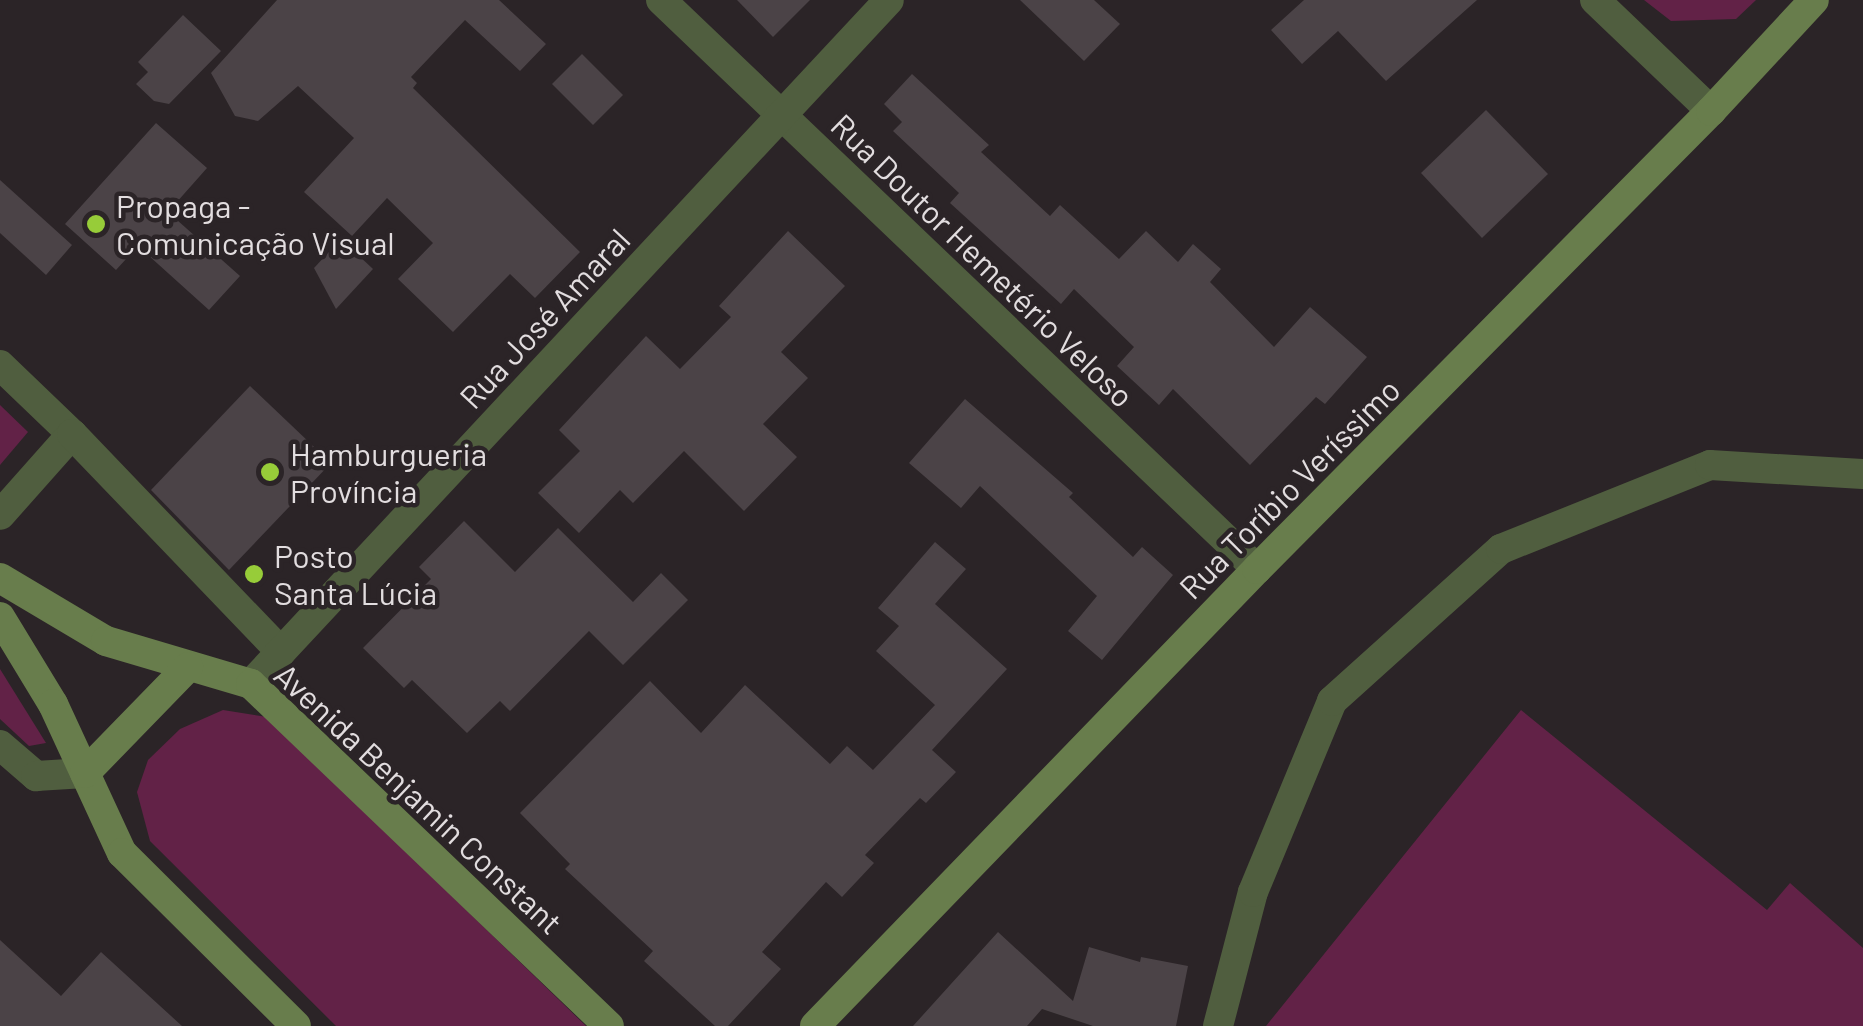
<!DOCTYPE html>
<meta charset="utf-8">
<style>
body{margin:0}
#map{position:relative;width:1863px;height:1026px;overflow:hidden;background:#2b2427;font-family:Barlow,sans-serif}
div>[style]{position:absolute}
.green>*{inset:0;background:#622247}
.building>*{inset:0;background:#4b4347}
.street>*{height:30px;margin:-15px;padding:0 15px;transform-origin:15px;border-radius:15px;background:#505e3f}
.secondary>*{height:30px;margin:-15px;padding:0 15px;transform-origin:15px;border-radius:15px;background:#687d4c}
.dots>*{width:28px;height:28px;translate:-50% -50%;box-sizing:border-box;border:5px solid #2b2427;border-radius:50%}
span{translate:-50% -50%;white-space:nowrap;text-align:center;line-height:1.15;-webkit-text-stroke:9px #2b2427;paint-order:stroke}
.poi-label{font-size:32px;color:#e2dddf}
.left{translate:0 -50%;text-align:left}
.street-label{font-size:32px;color:#e2dddf}
</style>
<div id="map">
<div class="green">
<div style="clip-path:polygon(1644px 0,1756px 0,1736px 19px,1671px 21px)"></div>
<div style="clip-path:polygon(0 405px,28px 432px,0 465px)"></div>
<div style="clip-path:polygon(0 669px,46px 743px,29px 746px,0 719px)"></div>
<div style="clip-path:polygon(223px 710px,267px 717px,586px 1026px,336px 1026px,150px 841px,137px 792px,148px 760px,180px 729px)"></div>
<div style="clip-path:polygon(1521px 710px,1767px 910px,1790px 883px,1863px 948px,1863px 1026px,1266px 1026px)"></div>
</div>
<div class="building">
<div style="clip-path:polygon(277px 0,499px 0,546px 44px,520px 71px,465px 20px,411px 77px,417px 83px,413px 88px,580px 252px,535px 298px,510px 274px,453px 332px,398px 279px,433px 243px,387px 198px,352px 236px,304px 192px,354px 138px,298px 86px,258px 121px,235px 116px,211px 73px)"></div>
<div style="clip-path:polygon(737px 0,810px 0,773px 37px)"></div>
<div style="clip-path:polygon(1020px 0,1094px 0,1120px 24px,1084px 61px)"></div>
<div style="clip-path:polygon(1304px 0,1477px 0,1386px 81px,1338px 31px,1302px 64px,1271px 30px)"></div>
<div style="clip-path:polygon(183px 15px,221px 51px,169px 104px,154px 101px,136px 84px,148px 72px,138px 62px)"></div>
<div style="clip-path:polygon(582px 54px,623px 95px,593px 125px,552px 84px)"></div>
<div style="clip-path:polygon(912px 74px,989px 145px,981px 152px,1050px 216px,1060px 205px,1119px 259px,1146px 231px,1178px 262px,1193px 244px,1221px 269px,1210px 282px,1274px 347px,1310px 307px,1367px 357px,1325px 404px,1316px 397px,1250px 465px,1173px 389px,1159px 405px,1117px 366px,1134px 347px,1074px 289px,1061px 304px,950px 203px,959px 193px,893px 131px,902px 122px,884px 104px)"></div>
<div style="clip-path:polygon(1486px 110px,1548px 174px,1482px 238px,1421px 173px)"></div>
<div style="clip-path:polygon(156px 123px,207px 168px,168px 212px,240px 276px,209px 310px,138px 246px,116px 270px,65px 224px)"></div>
<div style="clip-path:polygon(0 180px,72px 245px,46px 275px,0 233px)"></div>
<div style="clip-path:polygon(788px 231px,845px 286px,781px 352px,808px 378px,763px 424px,797px 457px,744px 511px,684px 451px,633px 503px,620px 490px,579px 533px,538px 493px,580px 451px,559px 430px,646px 336px,680px 369px,731px 317px,719px 306px)"></div>
<div style="clip-path:polygon(341px 239px,373px 269px,336px 309px,314px 268px)"></div>
<div style="clip-path:polygon(250px 386px,331px 463px,229px 570px,151px 490px)"></div>
<div style="clip-path:polygon(965px 399px,1073px 493px,1069px 497px,1133px 557px,1142px 547px,1173px 575px,1102px 660px,1068px 631px,1097px 596px,980px 486px,961px 508px,909px 463px)"></div>
<div style="clip-path:polygon(464px 521px,515px 572px,558px 528px,633px 602px,661px 573px,688px 600px,623px 665px,589px 631px,510px 711px,500px 701px,467px 733px,412px 680px,404px 688px,363px 648px,431px 579px,419px 567px)"></div>
<div style="clip-path:polygon(935px 542px,966px 569px,935px 604px,1007px 669px,932px 750px,956px 772px,926px 803px,920px 798px,865px 855px,874px 863px,842px 897px,826px 882px,762px 952px,781px 969px,728px 1026px,715px 1026px,644px 961px,653px 951px,565px 869px,570px 864px,520px 813px,650px 681px,701px 733px,745px 685px,830px 764px,847px 746px,873px 770px,935px 705px,876px 651px,899px 626px,878px 608px)"></div>
<div style="clip-path:polygon(998px 932px,1073px 1001px,1089px 947px,1140px 962px,1141px 957px,1188px 966px,1176px 1026px,1093px 1026px,1042px 1009px,1027px 1026px,913px 1026px)"></div>
<div style="clip-path:polygon(0 940px,61px 996px,101px 952px,182px 1026px,0 1026px)"></div>
</div>
<div class="street">
<div style="left:661px;top:0;width:824px;rotate:43.67deg"></div>
<div style="left:1595px;top:0;width:161px;rotate:43.7deg"></div>
<div style="left:0;top:365px;width:100px;rotate:43.8deg"></div>
<div style="left:72px;top:434px;width:108px;rotate:131.6deg"></div>
<div style="left:72px;top:434px;width:302px;rotate:46.2deg"></div>
<div style="left:251px;top:684px;width:935px;rotate:-46.99deg"></div>
<div style="left:0;top:745px;width:48px;rotate:40.7deg"></div>
<div style="left:36px;top:776px;width:49px;rotate:-3.5deg"></div>
<div style="left:1218px;top:1026px;width:138px;rotate:-75.4deg"></div>
<div style="left:1253px;top:892px;width:207px;rotate:-67.5deg"></div>
<div style="left:1332px;top:701px;width:227px;rotate:-42deg"></div>
<div style="left:1501px;top:549px;width:225px;rotate:-21.9deg"></div>
<div style="left:1710px;top:465px;width:153px;rotate:3.4deg"></div>
</div>
<div class="secondary">
<div style="left:0;top:578px;width:123px;rotate:30.7deg"></div>
<div style="left:106px;top:641px;width:151px;rotate:16.5deg"></div>
<div style="left:251px;top:684px;width:495px;rotate:43.7deg"></div>
<div style="left:0;top:617px;width:102px;rotate:58.7deg"></div>
<div style="left:53px;top:704px;width:164px;rotate:65.2deg"></div>
<div style="left:122px;top:853px;width:245px;rotate:44.8deg"></div>
<div style="left:85px;top:773px;width:148px;rotate:-45.8deg"></div>
<div style="left:815px;top:1026px;width:636px;rotate:-45.96deg"></div>
<div style="left:1257px;top:569px;width:645px;rotate:-45.25deg"></div>
<div style="left:1711px;top:111px;width:151px;rotate:-47.1deg"></div>
</div>
<div class="dots">
<div style="left:96px;top:224px;background:#97cc39"></div>
<div style="left:270px;top:472px;background:#97cc39"></div>
<div style="left:254px;top:574px;background:#97cc39"></div>
</div>
<div class="poi-label">
<span class="left" style="left:116px;top:224px">Propaga -<br>Comunicação Visual</span>
<span class="left" style="left:290px;top:472px">Hamburgueria<br>Província</span>
<span class="left" style="left:274px;top:574px">Posto<br>Santa Lúcia</span>
</div>
<div class="street-label">
<span style="left:983px;top:260px;rotate:44deg">Rua Doutor Hemetério Veloso</span>
<span style="left:544px;top:318px;rotate:-47deg">Rua José Amaral</span>
<span style="left:1289px;top:488px;rotate:-45deg">Rua Toríbio Veríssimo</span>
<span style="left:419px;top:798px;rotate:43deg">Avenida Benjamin Constant</span>
</div>
</div>
